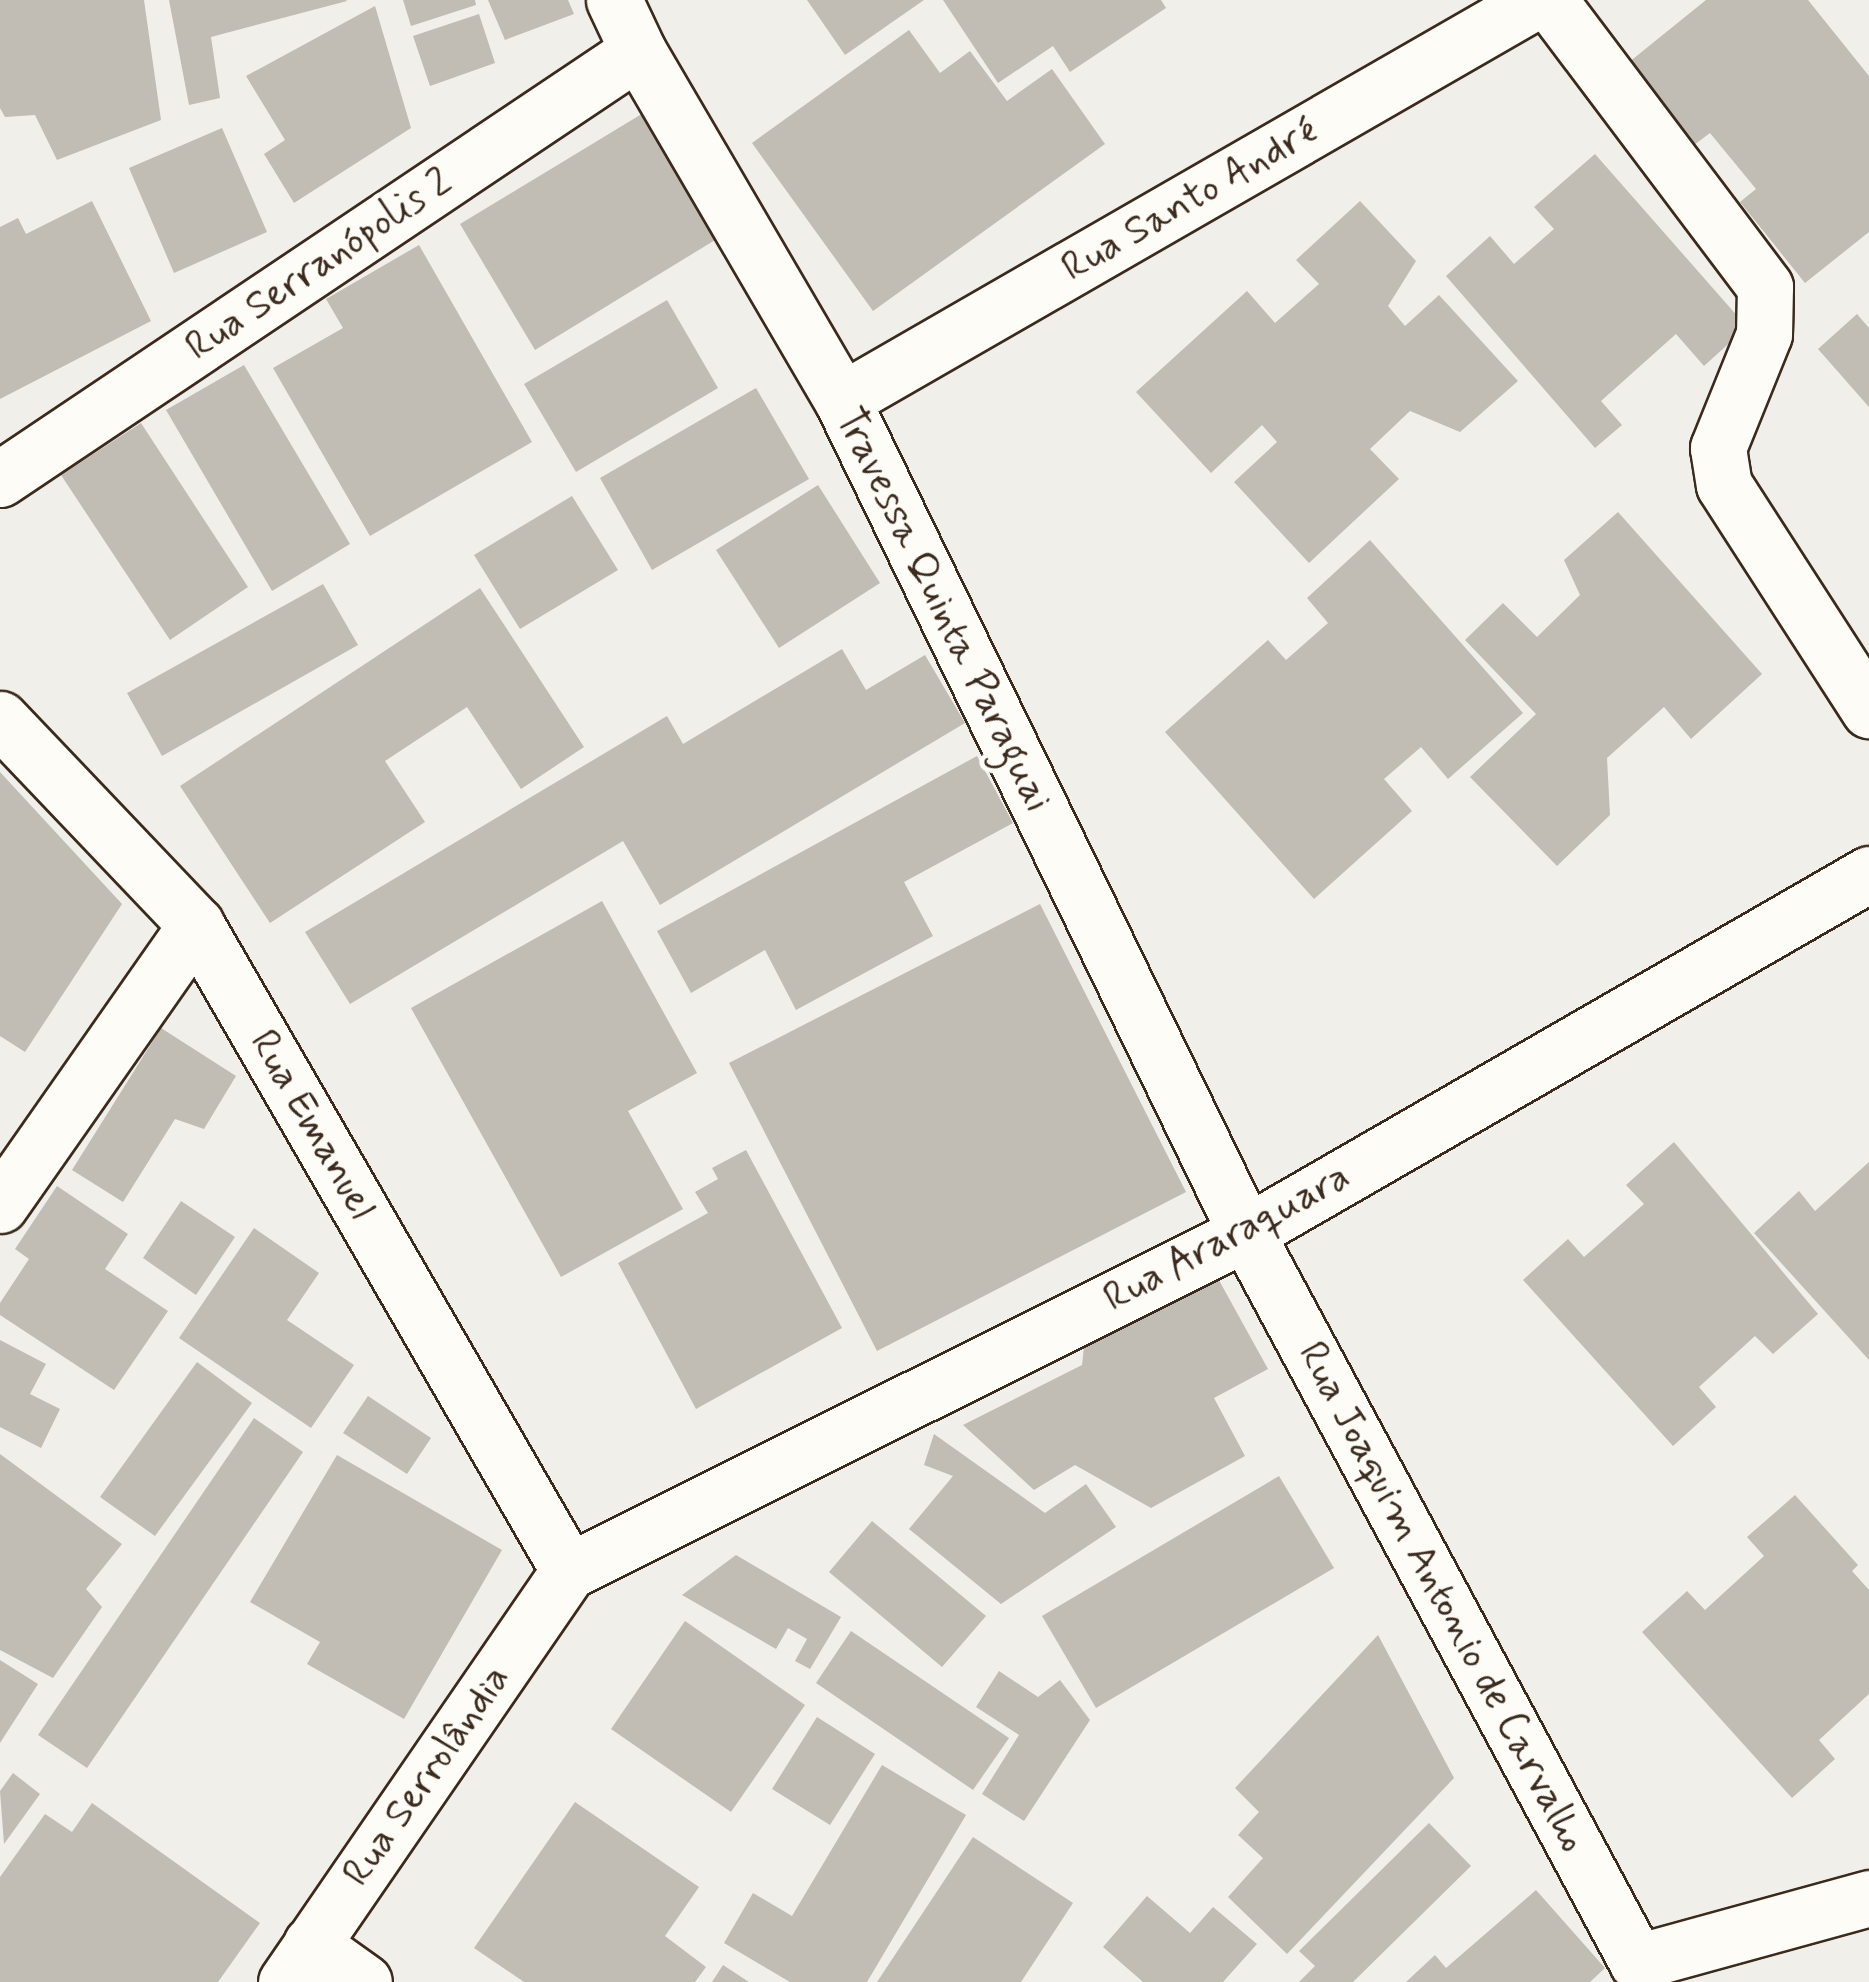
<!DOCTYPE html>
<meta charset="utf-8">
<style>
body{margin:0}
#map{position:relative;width:1869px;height:1982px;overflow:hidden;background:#f1efea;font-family:Mynerve,sans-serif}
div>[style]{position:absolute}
.building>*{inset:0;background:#c1bcb4}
.roads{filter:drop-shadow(2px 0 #3b2a1e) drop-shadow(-2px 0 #3b2a1e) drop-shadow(0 2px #3b2a1e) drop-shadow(0 -2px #3b2a1e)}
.minor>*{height:55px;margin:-27.5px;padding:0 27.5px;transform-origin:27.5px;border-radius:27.5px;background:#fdfcf7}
span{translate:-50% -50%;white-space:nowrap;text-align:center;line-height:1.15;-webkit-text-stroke:10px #fdfcf7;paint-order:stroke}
.street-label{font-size:40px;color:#3b2a1e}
</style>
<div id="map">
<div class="building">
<div style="clip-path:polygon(0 0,144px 0,161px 120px,57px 160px,35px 115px,5px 117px,0 108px)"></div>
<div style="clip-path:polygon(169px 0,346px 0,347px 1px,211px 37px,220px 98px,189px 105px)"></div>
<div style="clip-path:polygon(403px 0,475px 0,476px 5px,411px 26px)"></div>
<div style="clip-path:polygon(488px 0,568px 0,574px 14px,505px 40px)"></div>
<div style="clip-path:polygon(807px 0,924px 0,845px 55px)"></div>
<div style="clip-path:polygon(943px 0,1161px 0,1166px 8px,1070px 72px,1053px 46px,998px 83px)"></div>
<div style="clip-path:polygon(1706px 0,1808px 0,1869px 76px,1869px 232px,1805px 283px,1740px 202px,1756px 189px,1710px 133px,1690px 148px,1623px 67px)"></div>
<div style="clip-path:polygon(375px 6px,411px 128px,294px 203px,264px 154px,285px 140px,246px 76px)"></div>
<div style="clip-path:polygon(479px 14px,495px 63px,430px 86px,413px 36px)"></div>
<div style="clip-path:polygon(909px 30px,940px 73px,970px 51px,1007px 101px,1052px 69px,1105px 144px,873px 311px,752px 143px)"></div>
<div style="clip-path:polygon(645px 112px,720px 237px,535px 350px,460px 224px)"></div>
<div style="clip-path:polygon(222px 128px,267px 232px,174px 273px,129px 168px)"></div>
<div style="clip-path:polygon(1595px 154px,1747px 327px,1704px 366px,1676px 334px,1601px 401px,1622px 425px,1595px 448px,1446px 276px,1490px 236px,1514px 264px,1554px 229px,1534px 207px)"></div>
<div style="clip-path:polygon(92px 201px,151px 321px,0 399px,0 227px,18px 218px,26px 234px)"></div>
<div style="clip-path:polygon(1360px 201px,1416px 261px,1388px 306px,1405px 326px,1439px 295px,1518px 381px,1460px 432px,1410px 411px,1370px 449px,1399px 479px,1309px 563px,1234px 482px,1277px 442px,1262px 425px,1211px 473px,1136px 392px,1247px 291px,1275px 323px,1319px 284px,1296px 260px)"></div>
<div style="clip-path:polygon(419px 245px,532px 442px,370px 536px,273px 368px,343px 328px,326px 299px)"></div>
<div style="clip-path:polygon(667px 300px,718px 388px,576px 472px,524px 384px)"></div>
<div style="clip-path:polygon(1857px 314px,1869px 328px,1869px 407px,1818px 349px)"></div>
<div style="clip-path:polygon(244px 365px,350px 544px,272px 591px,166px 410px)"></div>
<div style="clip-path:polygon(756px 388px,809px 479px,652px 570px,600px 478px)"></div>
<div style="clip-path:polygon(141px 423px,248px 587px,170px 640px,61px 475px)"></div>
<div style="clip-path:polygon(818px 485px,880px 583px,779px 648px,716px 550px)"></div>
<div style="clip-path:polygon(572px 496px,618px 570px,520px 629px,474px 555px)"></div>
<div style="clip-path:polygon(1618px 512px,1762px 674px,1691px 739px,1664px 707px,1607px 758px,1610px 815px,1557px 866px,1470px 777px,1536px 714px,1465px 640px,1503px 603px,1537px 637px,1580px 595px,1564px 560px)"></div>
<div style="clip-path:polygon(1370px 540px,1523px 713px,1448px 779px,1421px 747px,1384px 779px,1412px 811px,1314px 899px,1165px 732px,1268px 640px,1286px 660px,1328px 623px,1307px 598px)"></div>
<div style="clip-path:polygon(323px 584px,358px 645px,162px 756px,127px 693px)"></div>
<div style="clip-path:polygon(480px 588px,584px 747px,521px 789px,467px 707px,385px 761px,425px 822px,270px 923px,180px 786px)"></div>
<div style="clip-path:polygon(842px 649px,866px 690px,925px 655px,965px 723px,660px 905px,623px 841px,350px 1004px,305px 932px,667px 716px,683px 744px)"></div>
<div style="clip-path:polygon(977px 756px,1013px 823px,904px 882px,933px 936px,796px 1010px,765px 950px,691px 993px,657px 931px)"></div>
<div style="clip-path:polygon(0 772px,122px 904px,25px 1052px,0 1036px)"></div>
<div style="clip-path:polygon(602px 901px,697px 1073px,628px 1111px,683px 1209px,561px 1277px,411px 1008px)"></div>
<div style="clip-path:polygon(1040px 904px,1186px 1192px,877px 1351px,729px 1063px)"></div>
<div style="clip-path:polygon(161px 1028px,236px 1076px,204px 1129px,175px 1119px,123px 1202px,72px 1170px)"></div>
<div style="clip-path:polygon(1674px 1142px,1818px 1314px,1773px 1354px,1755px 1336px,1699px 1387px,1716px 1407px,1673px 1446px,1523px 1280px,1568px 1239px,1584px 1257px,1644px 1204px,1626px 1185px)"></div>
<div style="clip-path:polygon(746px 1150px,842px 1328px,696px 1409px,618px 1263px,708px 1213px,695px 1192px,718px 1179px,712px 1168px)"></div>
<div style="clip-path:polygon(1869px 1162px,1869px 1360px,1754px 1233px,1799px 1191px,1815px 1211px)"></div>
<div style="clip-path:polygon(57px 1186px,128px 1234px,105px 1269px,168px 1311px,114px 1390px,0 1315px,0 1303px,29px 1259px,15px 1249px)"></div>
<div style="clip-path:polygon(181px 1201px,235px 1237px,196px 1295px,143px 1258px)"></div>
<div style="clip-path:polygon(254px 1228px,319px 1273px,287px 1320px,354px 1365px,311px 1428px,179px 1338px)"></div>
<div style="clip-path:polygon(1215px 1273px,1268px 1369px,1214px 1398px,1245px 1456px,1151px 1508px,1075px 1465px,1034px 1490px,963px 1425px,1082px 1365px,1084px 1347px)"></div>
<div style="clip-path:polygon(0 1340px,46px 1364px,30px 1394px,60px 1409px,41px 1448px,0 1427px)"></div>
<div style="clip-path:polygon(197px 1362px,252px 1403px,155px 1536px,100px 1497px)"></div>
<div style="clip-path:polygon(368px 1396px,431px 1438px,407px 1474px,343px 1433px)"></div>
<div style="clip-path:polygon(254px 1418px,303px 1452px,87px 1768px,38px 1735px)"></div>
<div style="clip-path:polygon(934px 1434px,1045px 1513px,1086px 1484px,1116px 1527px,1001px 1604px,909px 1529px,953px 1476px,924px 1465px)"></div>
<div style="clip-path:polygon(0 1454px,122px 1544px,86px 1589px,102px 1607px,53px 1678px,0 1650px)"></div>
<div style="clip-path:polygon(337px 1455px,502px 1550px,404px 1719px,307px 1664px,320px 1642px,250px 1602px)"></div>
<div style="clip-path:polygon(1279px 1476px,1334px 1568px,1096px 1708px,1042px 1616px)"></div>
<div style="clip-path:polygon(1795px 1495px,1858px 1565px,1852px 1571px,1869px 1590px,1869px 1694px,1819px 1740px,1835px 1759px,1792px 1798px,1642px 1632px,1687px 1591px,1705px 1610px,1764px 1556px,1747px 1537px)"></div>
<div style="clip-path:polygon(872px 1521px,986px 1616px,942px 1667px,829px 1572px)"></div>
<div style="clip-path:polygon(736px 1555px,841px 1617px,810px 1669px,795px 1661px,807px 1639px,788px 1628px,776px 1649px,682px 1595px)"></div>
<div style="clip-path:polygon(685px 1621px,805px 1705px,731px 1812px,611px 1729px)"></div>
<div style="clip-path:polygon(851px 1631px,1009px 1738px,973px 1790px,816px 1683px)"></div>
<div style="clip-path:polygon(1378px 1635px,1454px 1778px,1287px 1954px,1228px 1897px,1263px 1858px,1238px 1835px,1259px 1812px,1235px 1788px)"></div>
<div style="clip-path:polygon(0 1660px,38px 1684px,0 1743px)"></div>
<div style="clip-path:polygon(999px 1671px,1038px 1697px,1060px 1680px,1090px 1720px,1024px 1821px,982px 1794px,1019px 1735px,976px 1707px)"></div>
<div style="clip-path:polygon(817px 1717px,875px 1754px,830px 1825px,772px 1789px)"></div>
<div style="clip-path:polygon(882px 1765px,966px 1815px,867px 1982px,790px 1982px,724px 1943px,753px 1893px,792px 1916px)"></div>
<div style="clip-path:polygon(13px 1773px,40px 1794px,4px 1844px,0 1791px)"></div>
<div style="clip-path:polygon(575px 1802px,699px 1887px,665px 1936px,706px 1967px,695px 1982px,524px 1982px,474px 1948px)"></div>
<div style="clip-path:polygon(92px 1803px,260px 1923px,218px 1982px,0 1982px,0 1877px,45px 1814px,72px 1832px)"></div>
<div style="clip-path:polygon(1429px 1823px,1471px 1866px,1353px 1982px,1299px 1982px,1315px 1966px,1299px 1951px)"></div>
<div style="clip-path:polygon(973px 1837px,1073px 1903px,1021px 1982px,877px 1982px)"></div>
<div style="clip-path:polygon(1536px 1890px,1605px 1968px,1590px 1982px,1406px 1982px,1435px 1955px,1446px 1968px)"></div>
<div style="clip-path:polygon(1147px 1896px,1190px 1933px,1213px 1907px,1257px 1944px,1223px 1982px,1143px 1982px,1103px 1947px)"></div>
<div style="clip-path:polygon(723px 1965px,749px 1982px,712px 1982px)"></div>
</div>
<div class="roads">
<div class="minor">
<div style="left:614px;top:0;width:56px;rotate:64.8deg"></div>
<div style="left:638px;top:51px;width:404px;rotate:59.7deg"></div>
<div style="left:842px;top:400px;width:926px;rotate:64.13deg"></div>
<div style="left:1246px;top:1233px;width:827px;rotate:61.79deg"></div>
<div style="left:1637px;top:1962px;width:241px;rotate:-15.4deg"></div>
<div style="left:1549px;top:0;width:359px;rotate:53deg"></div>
<div style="left:1765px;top:287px;width:47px;rotate:91.2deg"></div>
<div style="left:1764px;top:334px;width:123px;rotate:112deg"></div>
<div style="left:1718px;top:448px;width:37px;rotate:81deg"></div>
<div style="left:1724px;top:485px;width:268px;rotate:57.2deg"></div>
<div style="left:842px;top:400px;width:802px;rotate:-29.92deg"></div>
<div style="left:0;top:479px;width:768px;rotate:-33.86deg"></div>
<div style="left:0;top:719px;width:284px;rotate:46.4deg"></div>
<div style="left:196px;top:925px;width:746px;rotate:60deg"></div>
<div style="left:0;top:1205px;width:342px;rotate:-55deg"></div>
<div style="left:311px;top:1944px;width:65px;rotate:35.6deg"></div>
<div style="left:286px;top:1982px;width:499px;rotate:-55.5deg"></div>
<div style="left:569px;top:1571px;width:757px;rotate:-26.53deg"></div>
<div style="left:1246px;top:1233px;width:719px;rotate:-29.95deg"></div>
</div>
</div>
<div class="street-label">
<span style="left:1190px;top:200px;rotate:-30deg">Rua Santo André</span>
<span style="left:319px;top:265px;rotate:-34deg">Rua Serranópolis 2</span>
<span style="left:943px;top:610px;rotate:64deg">Travessa Quinta Paraguai</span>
<span style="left:312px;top:1125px;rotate:60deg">Rua Emanuel</span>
<span style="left:1227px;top:1238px;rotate:-28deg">Rua Araraquara</span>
<span style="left:1442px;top:1597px;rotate:62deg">Rua Joaquim Antonio de Carvalho</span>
<span style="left:427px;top:1776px;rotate:-55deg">Rua Serrolândia</span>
</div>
</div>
